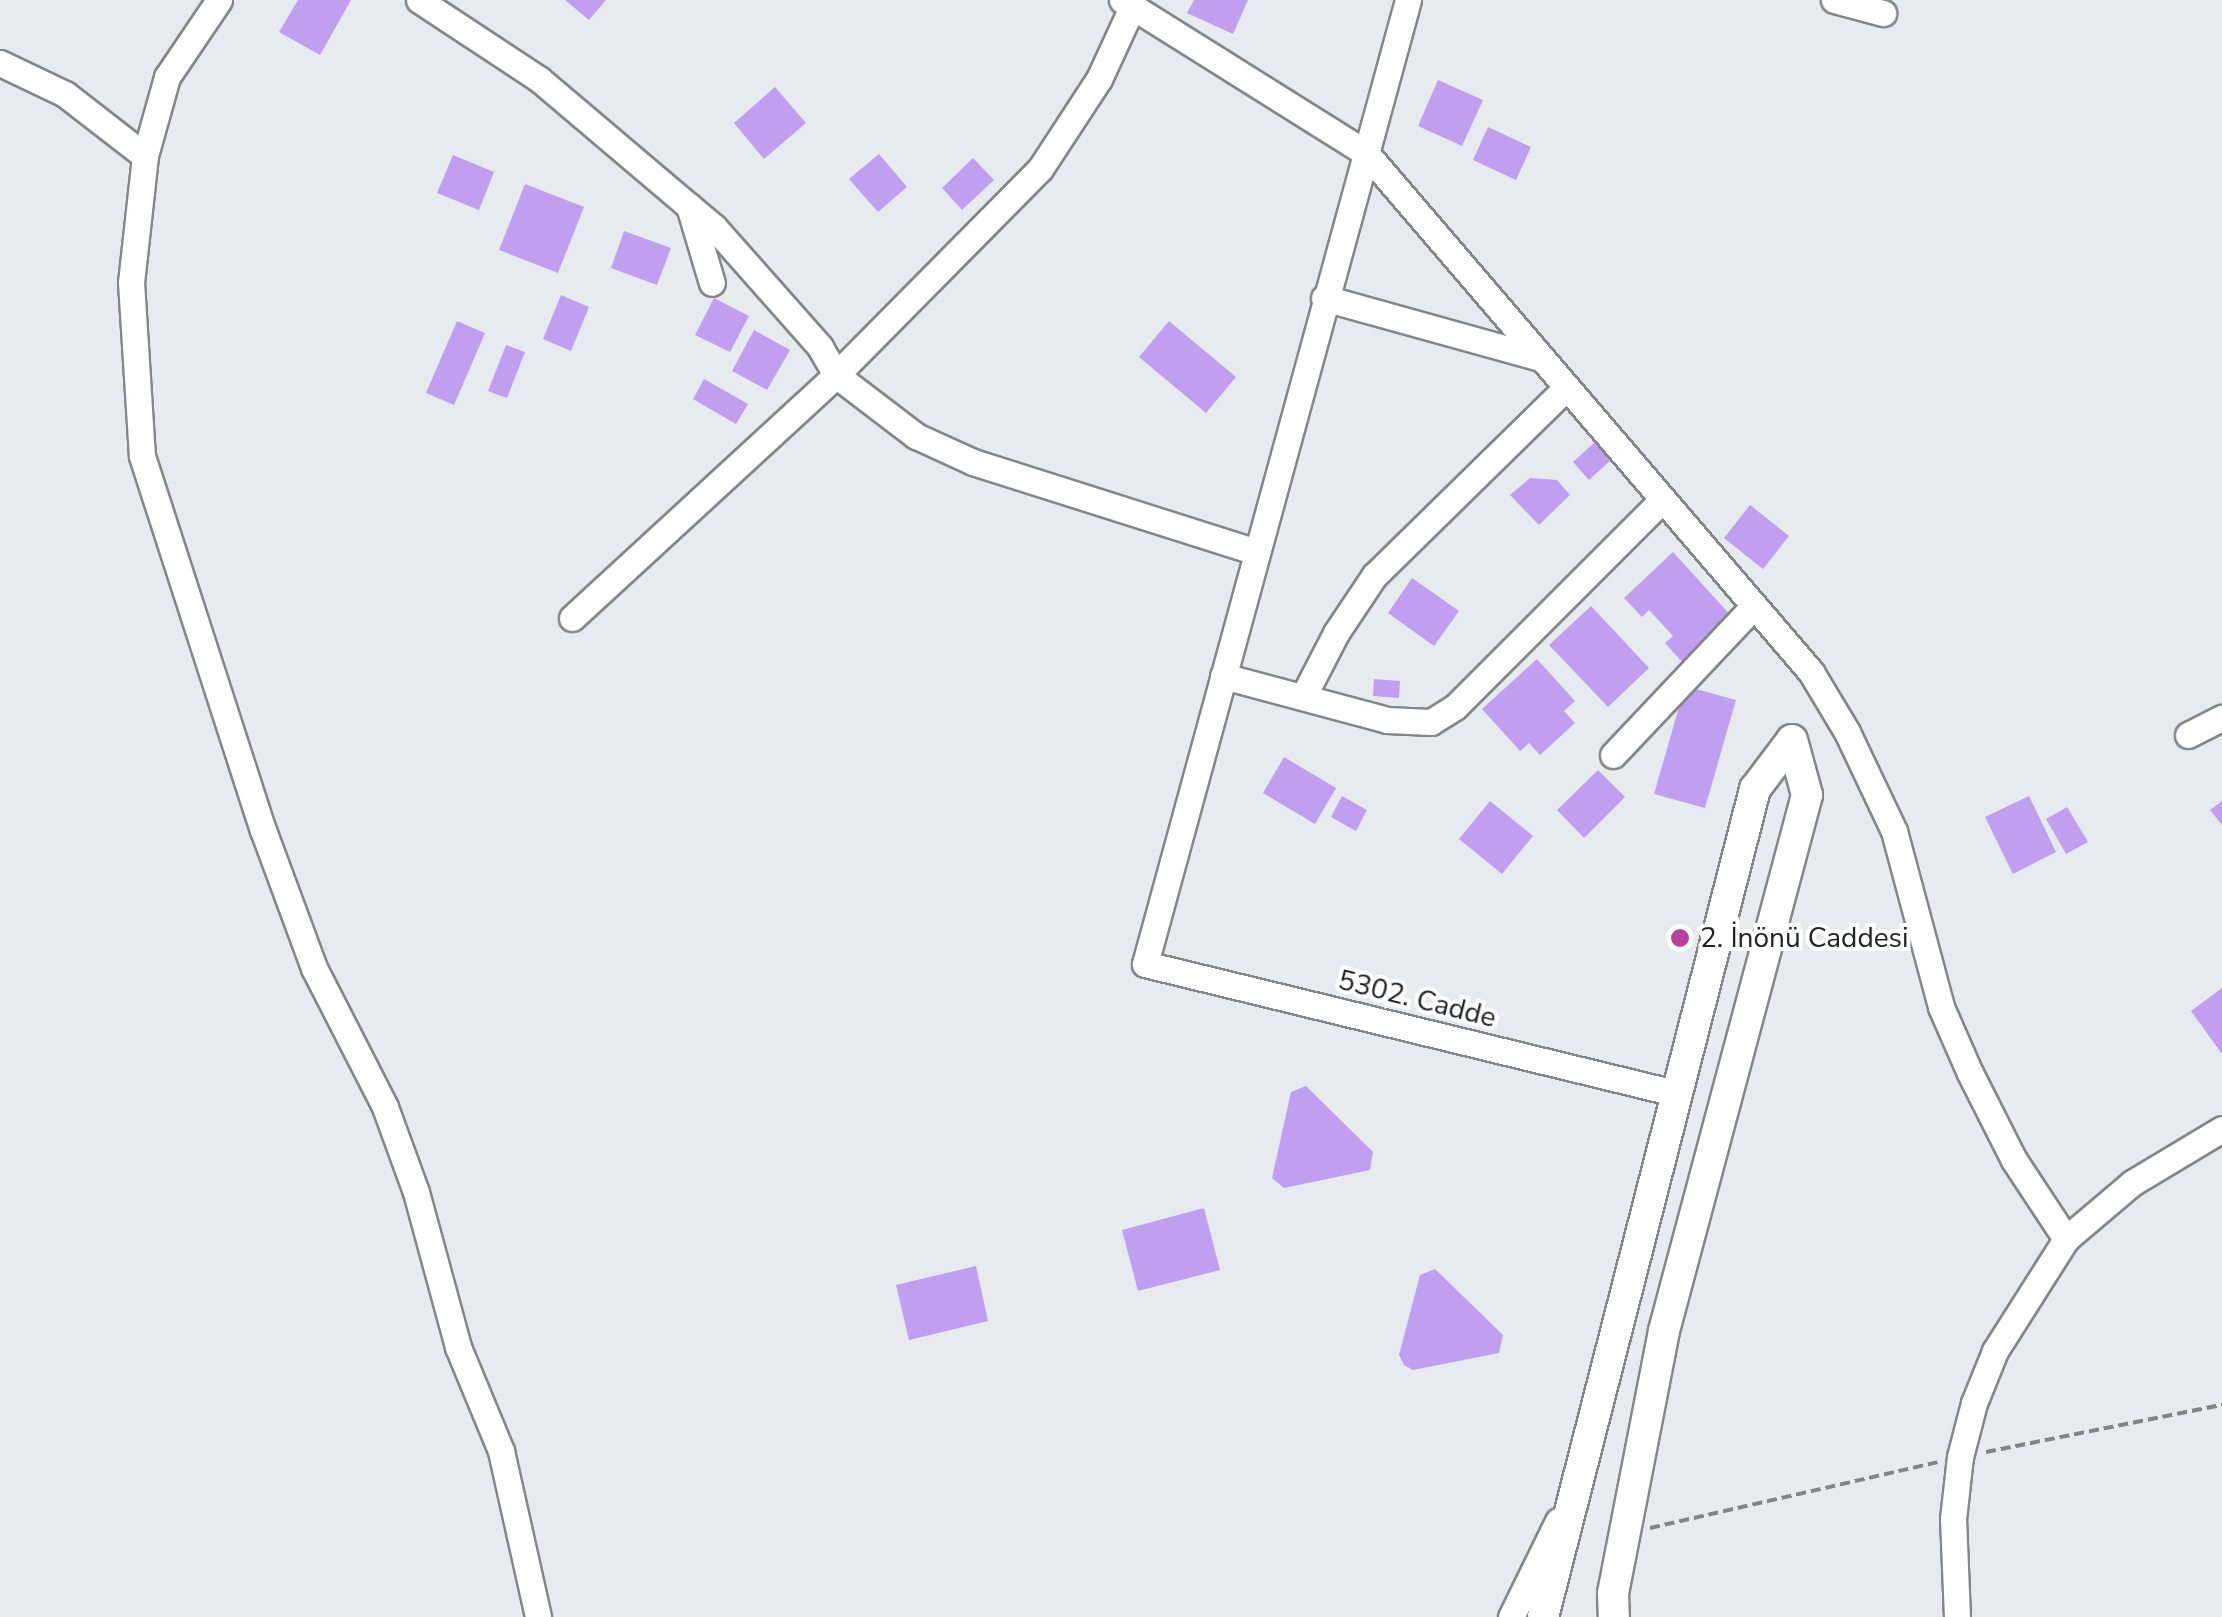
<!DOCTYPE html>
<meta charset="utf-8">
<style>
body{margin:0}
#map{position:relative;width:2222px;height:1617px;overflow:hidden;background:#e7eaee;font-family:"Nunito Sans",sans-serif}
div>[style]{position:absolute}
.building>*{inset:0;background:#c09ff0}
.path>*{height:4px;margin-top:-2px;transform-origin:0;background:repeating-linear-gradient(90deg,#828487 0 10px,transparent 0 15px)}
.roads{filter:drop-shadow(2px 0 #848689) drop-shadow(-2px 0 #848689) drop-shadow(0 2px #848689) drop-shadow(0 -2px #848689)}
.minor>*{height:25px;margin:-12.5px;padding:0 12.5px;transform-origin:12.5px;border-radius:12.5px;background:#fff}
.major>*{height:30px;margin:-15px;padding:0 15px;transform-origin:15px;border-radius:15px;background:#fff}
.dots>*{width:28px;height:28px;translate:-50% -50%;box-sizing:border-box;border:5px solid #fff;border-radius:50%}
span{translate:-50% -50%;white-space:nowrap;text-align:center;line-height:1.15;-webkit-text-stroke:8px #fff;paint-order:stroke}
.poi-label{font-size:28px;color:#222324}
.left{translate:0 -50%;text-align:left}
.street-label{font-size:28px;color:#222324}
</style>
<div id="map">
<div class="building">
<div style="clip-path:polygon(298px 0,351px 0,320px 55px,279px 32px)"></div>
<div style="clip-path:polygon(565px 0,606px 0,589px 20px)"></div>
<div style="clip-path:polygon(1194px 0,1248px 0,1233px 34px,1187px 13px)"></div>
<div style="clip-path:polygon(1438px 80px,1483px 100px,1462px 146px,1418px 126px)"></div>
<div style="clip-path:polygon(775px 87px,806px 123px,764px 159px,734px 123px)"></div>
<div style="clip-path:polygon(1488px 127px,1531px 147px,1516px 180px,1473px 160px)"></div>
<div style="clip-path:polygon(879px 154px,907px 187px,878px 212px,849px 179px)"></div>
<div style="clip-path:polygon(453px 155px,494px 172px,479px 210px,437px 193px)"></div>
<div style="clip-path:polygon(973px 158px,994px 180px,962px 210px,942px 188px)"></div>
<div style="clip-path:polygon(525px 184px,584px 207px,558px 273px,499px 250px)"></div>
<div style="clip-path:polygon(624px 231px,671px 248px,657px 285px,611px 268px)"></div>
<div style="clip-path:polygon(561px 295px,589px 307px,571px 351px,543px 339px)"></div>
<div style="clip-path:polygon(714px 298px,749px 316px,730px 352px,695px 335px)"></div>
<div style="clip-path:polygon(457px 321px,485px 333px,454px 405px,426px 393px)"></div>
<div style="clip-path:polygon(1169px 321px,1236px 377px,1206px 413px,1139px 357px)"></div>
<div style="clip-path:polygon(754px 330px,790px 350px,767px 390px,732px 371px)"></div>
<div style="clip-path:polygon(506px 345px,525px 352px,507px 398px,488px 391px)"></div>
<div style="clip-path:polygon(704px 379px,748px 404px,736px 424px,693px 399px)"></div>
<div style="clip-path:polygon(1595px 442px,1611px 460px,1589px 480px,1573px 462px)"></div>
<div style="clip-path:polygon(1530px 478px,1557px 480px,1570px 495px,1539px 525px,1510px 495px)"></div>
<div style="clip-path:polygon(1750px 505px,1789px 536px,1763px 569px,1724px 538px)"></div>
<div style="clip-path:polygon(1673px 552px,1734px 619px,1684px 664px,1665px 643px,1673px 636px,1649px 610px,1642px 617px,1624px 598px)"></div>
<div style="clip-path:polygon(1412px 578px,1459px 611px,1434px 646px,1388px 613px)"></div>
<div style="clip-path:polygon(1591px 606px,1649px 668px,1608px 707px,1549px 645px)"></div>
<div style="clip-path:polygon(1537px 659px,1575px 701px,1564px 711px,1575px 723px,1540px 755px,1529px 743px,1520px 751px,1482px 709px)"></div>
<div style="clip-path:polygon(1374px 679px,1400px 681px,1399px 698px,1373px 696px)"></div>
<div style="clip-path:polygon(1685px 686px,1736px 700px,1705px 808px,1654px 794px)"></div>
<div style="clip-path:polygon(1284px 757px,1336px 788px,1315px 824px,1263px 793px)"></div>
<div style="clip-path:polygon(1598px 770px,1625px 797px,1584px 838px,1557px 810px)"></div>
<div style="clip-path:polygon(1342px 796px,1367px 810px,1356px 831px,1331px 817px)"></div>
<div style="clip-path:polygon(2029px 796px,2056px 852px,2013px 874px,1985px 817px)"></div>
<div style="clip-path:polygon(1490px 801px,1533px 836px,1502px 874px,1459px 839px)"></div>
<div style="clip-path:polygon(2222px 801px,2222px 825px,2210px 810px)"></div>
<div style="clip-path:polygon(2067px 807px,2088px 842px,2066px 854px,2046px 819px)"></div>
<div style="clip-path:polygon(2222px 988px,2222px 1054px,2191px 1011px)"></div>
<div style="clip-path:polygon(1306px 1086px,1373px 1152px,1370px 1170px,1284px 1188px,1272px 1178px,1291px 1092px)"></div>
<div style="clip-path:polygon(1204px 1208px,1220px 1270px,1138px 1291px,1122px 1230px)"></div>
<div style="clip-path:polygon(976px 1266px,988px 1321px,909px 1340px,896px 1285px)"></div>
<div style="clip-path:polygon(1435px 1269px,1503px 1335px,1499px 1353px,1413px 1370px,1404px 1365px,1399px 1355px,1420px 1275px)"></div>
</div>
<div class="path">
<div style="left:1986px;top:1452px;width:241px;rotate:-11.3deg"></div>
<div style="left:1650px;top:1528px;width:295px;rotate:-12.9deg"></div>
</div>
<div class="roads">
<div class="minor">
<div style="left:219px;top:0;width:93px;rotate:124deg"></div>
<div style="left:167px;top:77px;width:82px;rotate:105.6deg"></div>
<div style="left:145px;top:156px;width:127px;rotate:96.3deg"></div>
<div style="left:131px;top:282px;width:174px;rotate:86.4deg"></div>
<div style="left:142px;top:456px;width:393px;rotate:72.1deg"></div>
<div style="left:263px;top:830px;width:147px;rotate:69.7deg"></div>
<div style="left:314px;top:968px;width:156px;rotate:62.9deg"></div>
<div style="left:385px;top:1107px;width:90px;rotate:70deg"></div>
<div style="left:416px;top:1192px;width:161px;rotate:74.8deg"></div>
<div style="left:458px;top:1347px;width:113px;rotate:67.5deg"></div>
<div style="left:501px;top:1451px;width:170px;rotate:77.4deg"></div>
<div style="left:419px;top:0;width:144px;rotate:33.4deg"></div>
<div style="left:539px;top:79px;width:197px;rotate:40.3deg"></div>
<div style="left:689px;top:206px;width:80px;rotate:73.4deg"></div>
<div style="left:1122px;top:0;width:288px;rotate:32.1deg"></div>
<div style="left:1366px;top:153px;width:684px;rotate:49.39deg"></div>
<div style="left:1811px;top:672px;width:70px;rotate:59deg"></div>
<div style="left:1847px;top:732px;width:110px;rotate:64.6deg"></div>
<div style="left:1894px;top:831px;width:182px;rotate:75deg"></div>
<div style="left:1941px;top:1007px;width:72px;rotate:66.3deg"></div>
<div style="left:1970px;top:1073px;width:97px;rotate:63.2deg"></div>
<div style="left:2014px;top:1160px;width:95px;rotate:56.6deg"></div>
<div style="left:1408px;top:0;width:999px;rotate:105.26deg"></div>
<div style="left:1145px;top:964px;width:545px;rotate:13.68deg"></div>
<div style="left:1834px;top:0;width:51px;rotate:14.9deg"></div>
<div style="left:0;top:63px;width:72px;rotate:25.5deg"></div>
<div style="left:65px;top:94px;width:101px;rotate:37.8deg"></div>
<div style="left:689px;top:206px;width:33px;rotate:40deg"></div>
<div style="left:714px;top:227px;width:160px;rotate:48.5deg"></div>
<div style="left:820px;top:347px;width:32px;rotate:60deg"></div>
<div style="left:836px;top:375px;width:101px;rotate:37.3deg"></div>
<div style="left:916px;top:436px;width:63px;rotate:24.5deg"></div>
<div style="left:973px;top:462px;width:297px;rotate:17.6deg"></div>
<div style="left:1324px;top:298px;width:224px;rotate:15.5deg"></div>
<div style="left:572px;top:618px;width:359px;rotate:-42.6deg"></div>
<div style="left:836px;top:375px;width:290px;rotate:-45.3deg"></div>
<div style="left:1040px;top:169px;width:108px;rotate:-56.8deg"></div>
<div style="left:1099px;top:79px;width:81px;rotate:-65.3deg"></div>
<div style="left:1223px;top:676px;width:170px;rotate:15deg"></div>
<div style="left:1387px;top:720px;width:44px;rotate:2.6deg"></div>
<div style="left:1431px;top:722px;width:28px;rotate:-32deg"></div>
<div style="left:1455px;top:707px;width:293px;rotate:-45deg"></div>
<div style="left:1303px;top:697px;width:72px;rotate:-62.7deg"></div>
<div style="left:1336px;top:633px;width:69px;rotate:-56.3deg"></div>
<div style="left:1374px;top:576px;width:267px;rotate:-44.4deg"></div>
<div style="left:2188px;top:735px;width:38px;rotate:-27deg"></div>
<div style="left:1613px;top:755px;width:202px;rotate:-46.6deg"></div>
<div style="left:1511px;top:1617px;width:107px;rotate:-63.9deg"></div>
<div style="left:1957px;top:1617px;width:98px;rotate:-92.3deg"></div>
<div style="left:1953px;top:1519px;width:62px;rotate:-83.6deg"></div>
<div style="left:1960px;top:1457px;width:56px;rotate:-75.5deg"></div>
<div style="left:1974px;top:1403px;width:56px;rotate:-68deg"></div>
<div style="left:1995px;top:1351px;width:133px;rotate:-57.6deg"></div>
<div style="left:2066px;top:1239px;width:87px;rotate:-40.3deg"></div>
<div style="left:2132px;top:1183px;width:105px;rotate:-31deg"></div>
</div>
<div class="major">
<div style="left:1543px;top:1617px;width:855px;rotate:-75.64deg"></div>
<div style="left:1755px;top:789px;width:61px;rotate:-52.9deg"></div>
<div style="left:1792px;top:740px;width:57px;rotate:74.7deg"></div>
<div style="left:1807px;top:795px;width:555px;rotate:104.94deg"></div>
<div style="left:1664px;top:1331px;width:267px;rotate:101deg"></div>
<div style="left:1613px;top:1593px;width:24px;rotate:88deg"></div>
</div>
</div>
<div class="dots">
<div style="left:1680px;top:938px;background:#b7439c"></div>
</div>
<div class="poi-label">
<span class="left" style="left:1700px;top:938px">2. İnönü Caddesi</span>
</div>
<div class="street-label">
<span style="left:1417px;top:999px;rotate:14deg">5302. Cadde</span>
</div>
</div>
